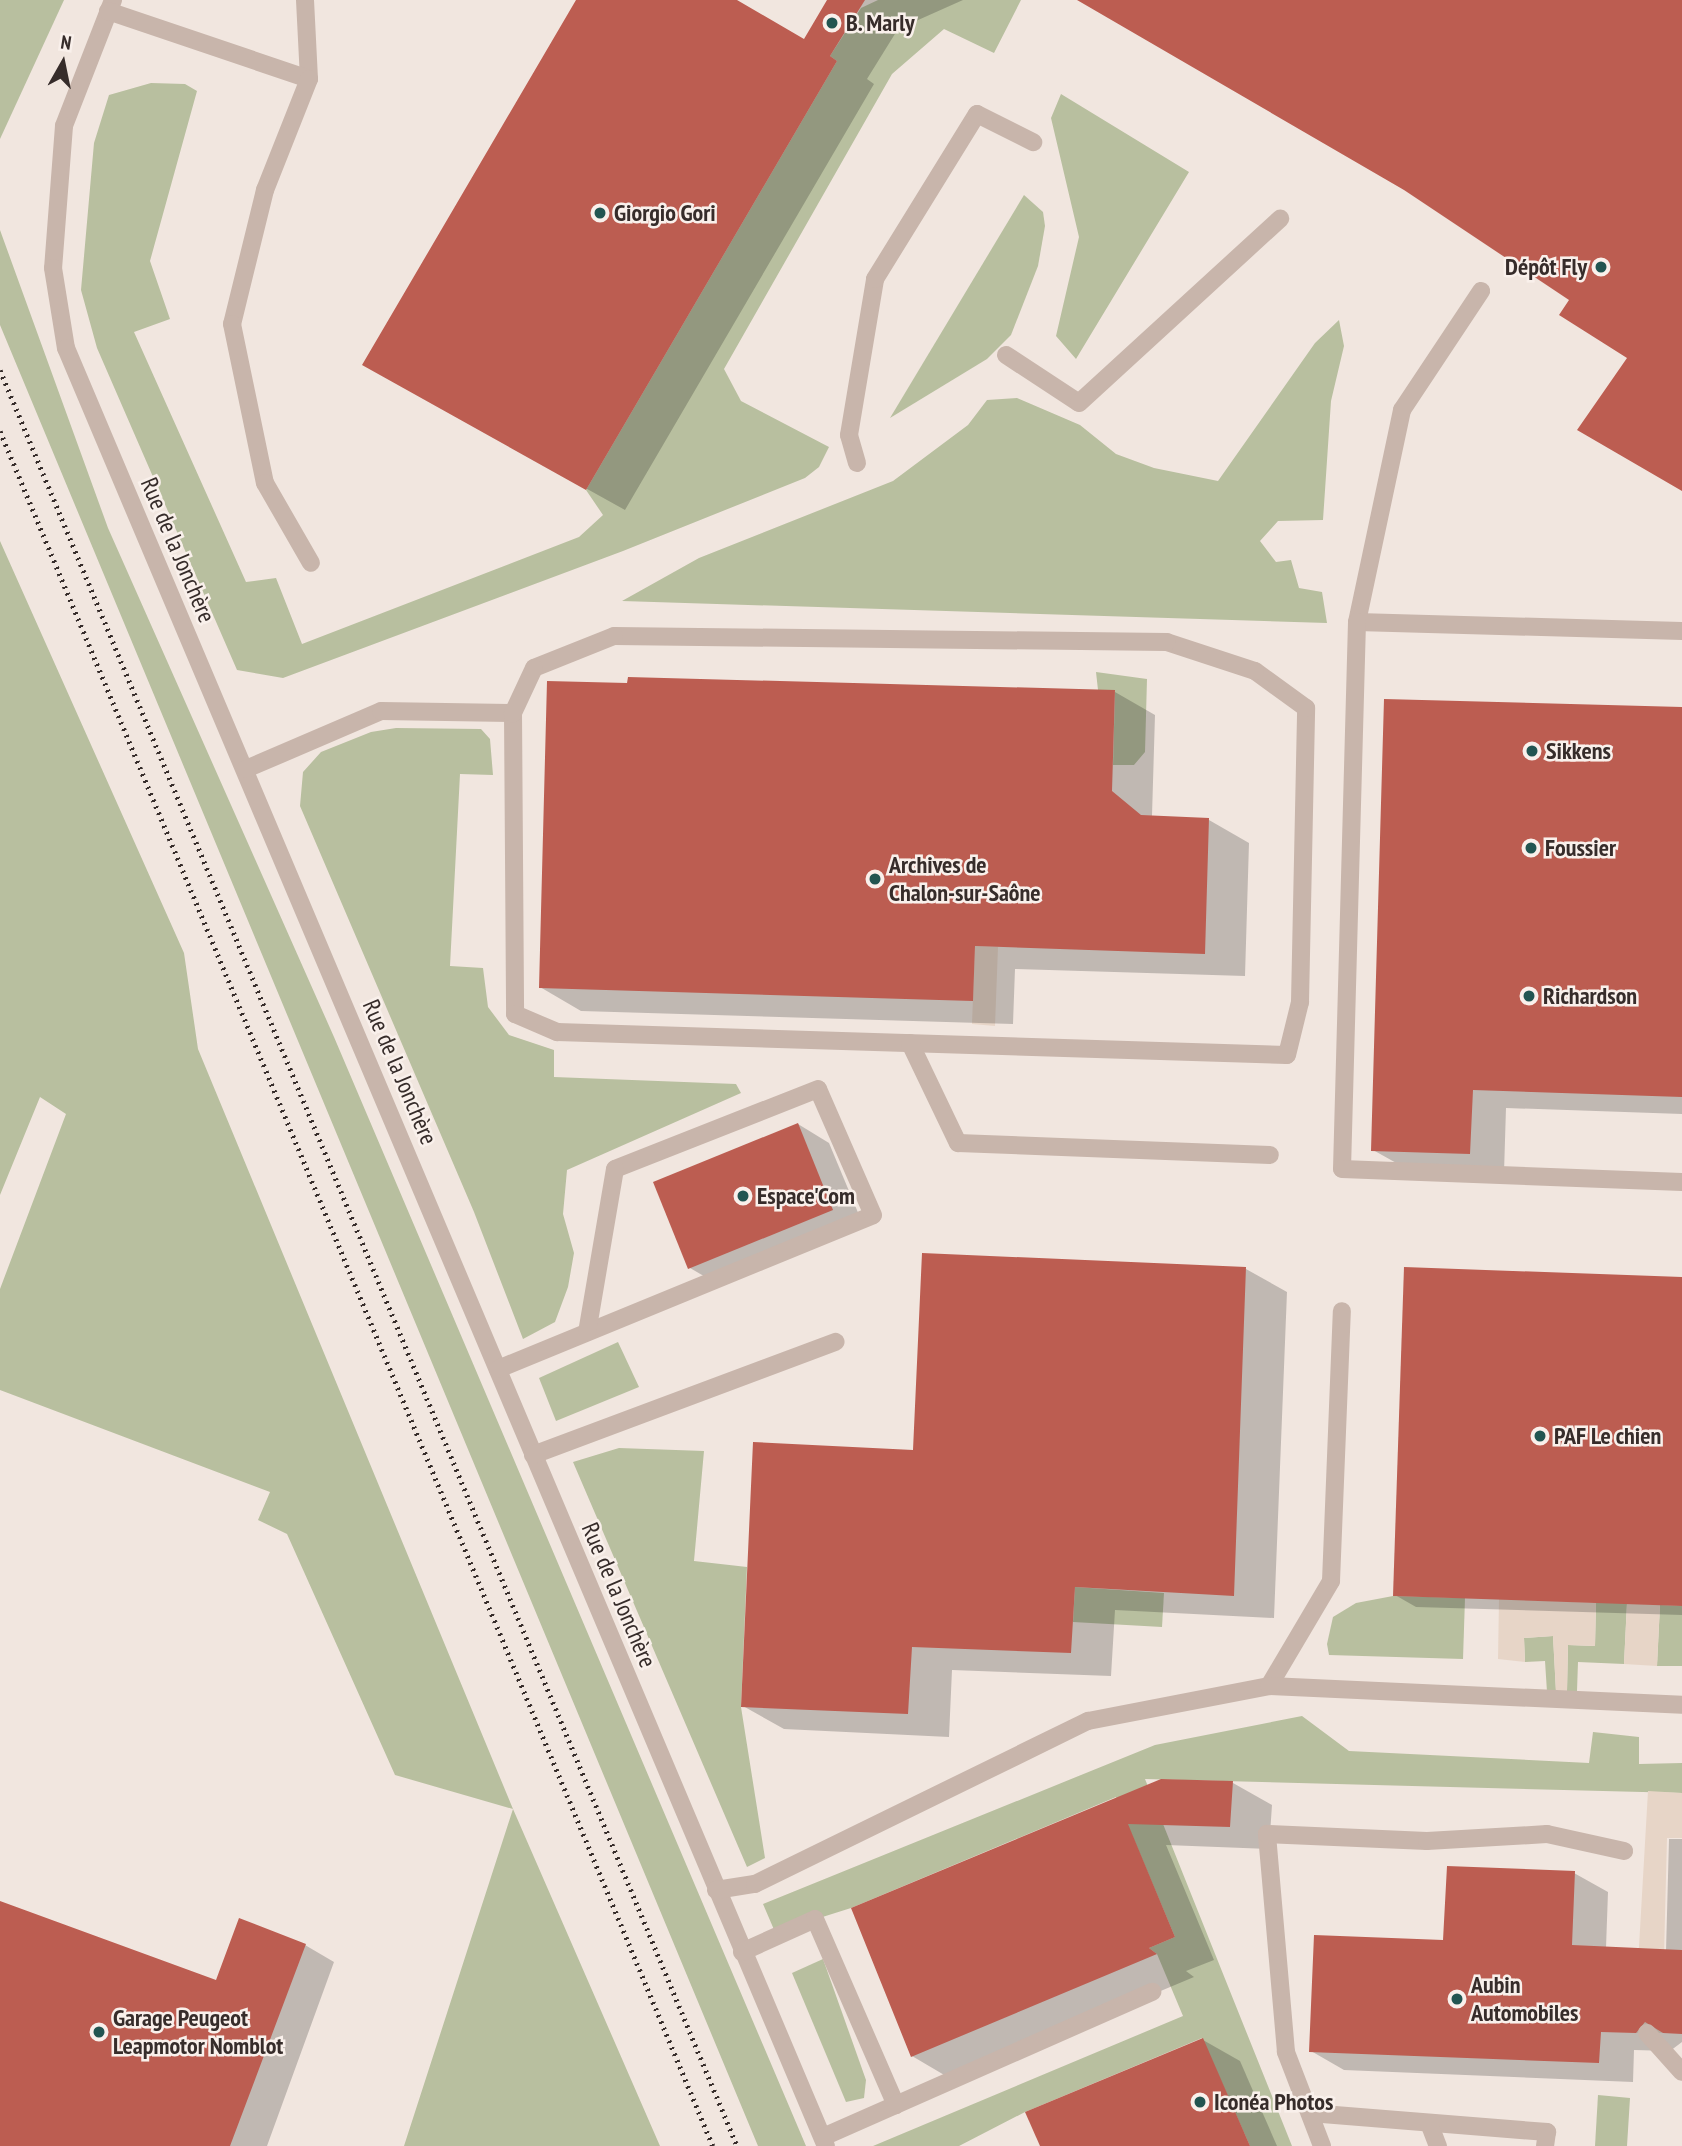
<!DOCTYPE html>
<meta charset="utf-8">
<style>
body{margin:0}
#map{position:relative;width:1682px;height:2146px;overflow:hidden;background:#f1e6df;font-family:"PT Sans Narrow",sans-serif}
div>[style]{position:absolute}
.green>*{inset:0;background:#b8bf9f}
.plaza>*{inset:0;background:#e7d5c7}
.shadow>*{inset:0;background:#0003}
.building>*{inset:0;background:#bc5d51}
.minor>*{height:18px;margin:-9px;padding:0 9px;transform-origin:9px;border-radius:9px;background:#c8b5ab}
.rail>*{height:5px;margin-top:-2.5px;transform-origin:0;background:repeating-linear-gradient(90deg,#362c2a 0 2px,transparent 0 7px)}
.dots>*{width:19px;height:19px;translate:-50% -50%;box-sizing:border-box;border:4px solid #f9f0eb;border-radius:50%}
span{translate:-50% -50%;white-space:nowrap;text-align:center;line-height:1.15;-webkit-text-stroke:5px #f9f0eb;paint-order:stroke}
.poi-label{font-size:24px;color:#362c2a;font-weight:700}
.left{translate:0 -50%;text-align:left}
.right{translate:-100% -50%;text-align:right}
.street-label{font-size:24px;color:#362c2a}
.north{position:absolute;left:28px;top:28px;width:70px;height:70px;-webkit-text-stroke:5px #f9f0eb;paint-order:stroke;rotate:9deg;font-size:19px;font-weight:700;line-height:28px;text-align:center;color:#362c2a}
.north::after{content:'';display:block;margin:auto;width:24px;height:32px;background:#362c2a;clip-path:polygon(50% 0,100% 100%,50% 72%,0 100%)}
</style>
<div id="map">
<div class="green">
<div style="clip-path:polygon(0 0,64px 0,0 139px)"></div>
<div style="clip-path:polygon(878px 0,1021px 0,994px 53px,944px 29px,892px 74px,724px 369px,741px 401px,829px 447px,819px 467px,805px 478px,623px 551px,283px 678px,237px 670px,97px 348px,81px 290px,94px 143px,109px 95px,151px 83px,185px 84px,197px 91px,150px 261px,170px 319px,134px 332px,246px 582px,276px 578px,302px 644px,579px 537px,603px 515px,586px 490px,837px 61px,830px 56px,861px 8px)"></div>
<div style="clip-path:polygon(1061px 94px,1189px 172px,1076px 359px,1056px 336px,1079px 237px,1051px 118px)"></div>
<div style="clip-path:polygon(1024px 195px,1043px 212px,1045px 226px,1038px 266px,1011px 335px,987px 359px,890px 418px)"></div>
<div style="clip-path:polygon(0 230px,108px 528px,334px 1037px,806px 2146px,758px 2146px,0 325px)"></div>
<div style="clip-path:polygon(1339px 320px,1344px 346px,1331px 401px,1323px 520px,1278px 521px,1260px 541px,1276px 562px,1291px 560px,1299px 588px,1322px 592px,1327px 623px,622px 601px,699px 558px,893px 481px,968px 425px,987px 400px,1017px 398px,1080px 425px,1116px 454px,1154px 468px,1218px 481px,1315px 343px)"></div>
<div style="clip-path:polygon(0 541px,184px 953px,198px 1049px,513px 1809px,660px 2146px,404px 2146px,513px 1809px,395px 1775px,287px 1534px,258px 1520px,270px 1492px,0 1390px,0 1289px,66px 1114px,40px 1097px,0 1195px)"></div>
<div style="clip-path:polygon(1096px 672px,1147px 679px,1145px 752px,1134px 765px,1113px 765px,1115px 691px,1098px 690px)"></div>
<div style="clip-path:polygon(396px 728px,481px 729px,490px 739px,493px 775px,460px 774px,450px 966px,483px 968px,488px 1007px,509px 1035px,554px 1050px,554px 1077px,736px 1084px,741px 1093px,567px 1170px,563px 1214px,574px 1253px,568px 1287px,555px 1322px,523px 1339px,474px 1212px,300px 806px,303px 772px,321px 752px,371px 732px)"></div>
<div style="clip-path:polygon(618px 1342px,639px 1387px,556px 1421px,539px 1378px)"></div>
<div style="clip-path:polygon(619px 1448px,704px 1451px,694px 1561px,747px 1567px,741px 1707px,765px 1858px,747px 1867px,573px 1462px)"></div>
<div style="clip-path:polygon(1075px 1587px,1164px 1593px,1162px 1627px,1073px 1622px)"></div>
<div style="clip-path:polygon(1393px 1596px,1465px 1598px,1463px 1659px,1329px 1655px,1327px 1644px,1333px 1617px,1356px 1603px)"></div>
<div style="clip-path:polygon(1596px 1603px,1627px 1603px,1624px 1664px,1578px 1662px,1577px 1691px,1567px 1691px,1568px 1645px,1595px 1646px)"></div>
<div style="clip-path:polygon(1660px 1605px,1682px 1606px,1682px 1666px,1657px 1666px)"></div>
<div style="clip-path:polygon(1553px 1636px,1556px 1692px,1547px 1692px,1545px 1661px,1525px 1662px,1524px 1638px)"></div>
<div style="clip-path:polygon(1302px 1716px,1349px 1751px,1589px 1763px,1593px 1732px,1639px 1737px,1639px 1764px,1682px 1763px,1682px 1793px,1145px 1779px,1292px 2146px,1250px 2146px,1202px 2038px,1025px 2112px,959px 2146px,873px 2146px,1183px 2016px,1157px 1954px,1149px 1948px,1175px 1937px,1116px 1797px,851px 1908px,775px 1932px,763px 1904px,1155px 1745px)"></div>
<div style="clip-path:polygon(823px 1959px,866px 2080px,864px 2098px,846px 2102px,792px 1973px)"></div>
<div style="clip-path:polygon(1598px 2095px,1630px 2098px,1627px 2146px,1595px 2146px)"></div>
</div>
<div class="plaza">
<div style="clip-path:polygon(975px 946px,998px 947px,995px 1026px,972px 1024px)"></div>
<div style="clip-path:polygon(1499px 1599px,1596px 1603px,1595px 1646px,1568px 1645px,1567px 1691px,1556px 1692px,1553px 1636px,1524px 1638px,1525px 1662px,1498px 1659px)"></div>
<div style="clip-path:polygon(1627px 1603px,1660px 1605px,1657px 1666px,1624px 1664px)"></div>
<div style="clip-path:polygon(1648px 1791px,1682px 1793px,1682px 1838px,1667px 1838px,1662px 2033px,1634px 2033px)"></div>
</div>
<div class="shadow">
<div style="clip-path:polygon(578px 0,734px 0,805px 41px,829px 0,963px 0,898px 29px,867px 79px,874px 84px,625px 510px,402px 386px)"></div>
<div style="clip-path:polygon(1115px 692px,1155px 715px,1152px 816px,1209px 820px,1249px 843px,1245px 976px,1015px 969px,1013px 1024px,581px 1011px,540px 987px)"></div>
<div style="clip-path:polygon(1682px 709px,1682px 1114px,1506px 1108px,1504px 1173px,1407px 1169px,1373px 1150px)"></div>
<div style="clip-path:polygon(798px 1124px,829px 1143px,864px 1227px,721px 1286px,690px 1268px)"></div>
<div style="clip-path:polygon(923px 1255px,1246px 1269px,1287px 1292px,1274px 1618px,1115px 1610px,1111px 1676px,952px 1670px,949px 1737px,784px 1729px,743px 1706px,914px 1451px)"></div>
<div style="clip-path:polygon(1682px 1278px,1682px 1615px,1416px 1607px,1395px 1595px)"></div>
<div style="clip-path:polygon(1161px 1781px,1233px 1783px,1272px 1805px,1269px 1849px,1166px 1845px,1214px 1960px,1186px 1971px,1194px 1977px,951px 2079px,912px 2056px)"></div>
<div style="clip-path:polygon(1669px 1839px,1682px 1839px,1682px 2042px,1670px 2051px,1634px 2050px,1633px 2082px,1344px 2070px,1311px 2051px,1445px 1942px,1574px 1873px,1608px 1892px,1606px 1948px,1666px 1951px)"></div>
<div style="clip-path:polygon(0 1903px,217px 1982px,305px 1945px,334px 1962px,267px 2146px,0 2146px)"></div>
<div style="clip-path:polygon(1203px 2040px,1240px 2061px,1277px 2146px,1041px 2146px)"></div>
</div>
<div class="building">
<div style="clip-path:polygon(576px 0,737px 0,804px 39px,827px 0,865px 0,830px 56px,837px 61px,586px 490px,362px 365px)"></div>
<div style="clip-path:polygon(1077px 0,1682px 0,1682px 491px,1577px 430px,1627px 358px,1559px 315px,1569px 300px,1404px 190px)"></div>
<div style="clip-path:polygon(628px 677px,1115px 690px,1112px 791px,1141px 815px,1209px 818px,1205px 954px,975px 946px,973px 1001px,539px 988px,547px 681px,627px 683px)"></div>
<div style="clip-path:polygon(1384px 699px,1682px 707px,1682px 1097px,1473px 1090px,1470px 1154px,1371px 1151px)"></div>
<div style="clip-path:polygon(798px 1123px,833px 1210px,688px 1269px,653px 1182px)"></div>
<div style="clip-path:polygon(922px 1253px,1246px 1267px,1234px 1596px,1075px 1587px,1071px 1653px,912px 1647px,908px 1714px,741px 1707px,753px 1442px,913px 1450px)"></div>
<div style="clip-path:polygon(1404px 1267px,1682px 1277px,1682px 1606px,1393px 1596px)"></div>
<div style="clip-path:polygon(1161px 1779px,1233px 1781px,1230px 1827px,1128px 1824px,1175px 1937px,1149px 1948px,1157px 1954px,911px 2057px,851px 1908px)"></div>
<div style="clip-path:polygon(1447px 1866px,1575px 1871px,1572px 1945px,1682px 1950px,1682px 2034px,1663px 2033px,1645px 2022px,1636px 2033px,1601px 2032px,1599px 2063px,1309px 2052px,1314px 1935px,1443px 1940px)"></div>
<div style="clip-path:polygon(0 1901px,216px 1980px,239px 1918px,306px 1944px,230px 2146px,0 2146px)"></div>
<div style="clip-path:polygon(1203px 2038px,1250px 2146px,1040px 2146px,1025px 2112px)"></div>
</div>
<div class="minor">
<div style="left:113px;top:0;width:135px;rotate:111.3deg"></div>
<div style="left:64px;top:126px;width:142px;rotate:94.4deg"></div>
<div style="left:53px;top:268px;width:81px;rotate:80.8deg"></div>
<div style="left:66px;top:348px;width:1952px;rotate:67.09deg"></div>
<div style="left:305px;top:0;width:79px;rotate:87.1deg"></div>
<div style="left:108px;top:11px;width:212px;rotate:18.7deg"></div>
<div style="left:309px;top:79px;width:119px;rotate:111.6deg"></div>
<div style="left:265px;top:190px;width:138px;rotate:103.8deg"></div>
<div style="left:232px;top:324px;width:162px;rotate:78.3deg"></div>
<div style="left:265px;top:483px;width:92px;rotate:60.1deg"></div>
<div style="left:1006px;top:355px;width:87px;rotate:33.3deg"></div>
<div style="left:1079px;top:403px;width:273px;rotate:-42.5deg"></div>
<div style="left:857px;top:463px;width:29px;rotate:-106deg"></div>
<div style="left:849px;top:435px;width:158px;rotate:-80.5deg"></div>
<div style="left:875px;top:279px;width:194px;rotate:-58.3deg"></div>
<div style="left:977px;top:114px;width:63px;rotate:26.6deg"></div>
<div style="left:1357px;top:622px;width:217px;rotate:-78deg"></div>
<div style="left:1402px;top:410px;width:143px;rotate:-56.4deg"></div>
<div style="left:1682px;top:631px;width:325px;rotate:-178.4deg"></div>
<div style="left:1357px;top:622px;width:547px;rotate:91.57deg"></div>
<div style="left:1342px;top:1169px;width:340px;rotate:2.2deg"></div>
<div style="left:246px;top:769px;width:147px;rotate:-23.2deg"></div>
<div style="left:381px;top:711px;width:132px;rotate:0.9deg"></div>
<div style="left:513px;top:713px;width:301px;rotate:89.6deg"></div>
<div style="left:515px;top:1014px;width:46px;rotate:23.2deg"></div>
<div style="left:557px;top:1032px;width:730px;rotate:1.8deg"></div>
<div style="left:1287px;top:1055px;width:55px;rotate:-76.2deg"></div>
<div style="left:1300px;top:1002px;width:294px;rotate:-88.8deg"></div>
<div style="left:1306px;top:708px;width:63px;rotate:-144deg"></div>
<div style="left:1255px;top:671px;width:93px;rotate:-161.8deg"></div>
<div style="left:1167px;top:642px;width:553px;rotate:-179.38deg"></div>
<div style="left:614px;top:636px;width:86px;rotate:158.2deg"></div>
<div style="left:534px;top:668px;width:50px;rotate:115deg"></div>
<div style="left:910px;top:1043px;width:111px;rotate:64.4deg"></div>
<div style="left:958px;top:1143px;width:312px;rotate:2.2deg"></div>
<div style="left:498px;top:1369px;width:405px;rotate:-22.3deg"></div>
<div style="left:873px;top:1215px;width:137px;rotate:-113.6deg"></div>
<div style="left:818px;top:1089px;width:218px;rotate:158.5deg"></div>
<div style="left:615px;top:1169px;width:165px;rotate:99.7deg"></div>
<div style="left:533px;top:1455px;width:323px;rotate:-20.5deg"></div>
<div style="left:1269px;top:1686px;width:122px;rotate:-59.4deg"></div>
<div style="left:1331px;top:1581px;width:270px;rotate:-87.7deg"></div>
<div style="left:716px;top:1890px;width:39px;rotate:-9deg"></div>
<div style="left:755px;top:1884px;width:371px;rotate:-26.1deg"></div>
<div style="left:1088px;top:1721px;width:184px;rotate:-10.9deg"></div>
<div style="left:1269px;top:1686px;width:413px;rotate:2.6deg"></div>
<div style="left:742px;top:1952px;width:80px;rotate:-24.3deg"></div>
<div style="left:815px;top:1919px;width:203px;rotate:66.5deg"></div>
<div style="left:1647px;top:2033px;width:52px;rotate:48.1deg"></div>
<div style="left:1310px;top:2113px;width:238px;rotate:4.6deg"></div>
<div style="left:1547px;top:2132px;width:14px;rotate:98deg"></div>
<div style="left:1429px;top:2123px;width:25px;rotate:69deg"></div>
<div style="left:823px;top:2137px;width:360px;rotate:-23.8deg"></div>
<div style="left:1322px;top:2146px;width:101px;rotate:-111deg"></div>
<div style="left:1286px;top:2052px;width:219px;rotate:-95deg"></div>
<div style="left:1267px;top:1834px;width:160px;rotate:2.5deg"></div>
<div style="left:1427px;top:1841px;width:120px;rotate:-3.3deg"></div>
<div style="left:1547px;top:1834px;width:79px;rotate:12.4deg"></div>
</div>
<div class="rail">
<div style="left:0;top:370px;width:1923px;rotate:67.46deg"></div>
<div style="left:0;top:431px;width:1857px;rotate:67.43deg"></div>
</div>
<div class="dots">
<div style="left:832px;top:23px;background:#225551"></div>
<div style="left:600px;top:213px;background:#225551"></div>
<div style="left:1601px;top:267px;background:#225551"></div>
<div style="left:1532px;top:751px;background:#225551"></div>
<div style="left:1531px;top:848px;background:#225551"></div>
<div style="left:875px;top:879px;background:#225551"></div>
<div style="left:1529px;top:996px;background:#225551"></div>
<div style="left:743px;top:1196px;background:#225551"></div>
<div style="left:1540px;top:1436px;background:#225551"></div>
<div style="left:1457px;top:1999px;background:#225551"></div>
<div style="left:99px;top:2032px;background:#225551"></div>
<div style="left:1200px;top:2102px;background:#225551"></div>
</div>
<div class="poi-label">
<span class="left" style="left:846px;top:23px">B. Marly</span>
<span class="left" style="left:614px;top:213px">Giorgio Gori</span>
<span class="right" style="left:1587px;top:267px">Dépôt Fly</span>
<span class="left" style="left:1546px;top:751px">Sikkens</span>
<span class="left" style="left:1545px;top:848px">Foussier</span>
<span class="left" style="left:889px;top:879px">Archives de<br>Chalon-sur-Saône</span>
<span class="left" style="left:1543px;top:996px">Richardson</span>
<span class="left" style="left:757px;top:1196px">Espace'Com</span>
<span class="left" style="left:1554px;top:1436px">PAF Le chien</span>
<span class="left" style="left:1471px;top:1999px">Aubin<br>Automobiles</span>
<span class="left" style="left:113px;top:2032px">Garage Peugeot<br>Leapmotor Nomblot</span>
<span class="left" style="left:1214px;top:2102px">Iconéa Photos</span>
</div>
<div class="street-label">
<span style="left:178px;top:550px;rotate:67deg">Rue de la Jonchère</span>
<span style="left:400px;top:1072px;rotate:67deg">Rue de la Jonchère</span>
<span style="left:619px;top:1595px;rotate:67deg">Rue de la Jonchère</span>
</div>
<div class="north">N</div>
</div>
